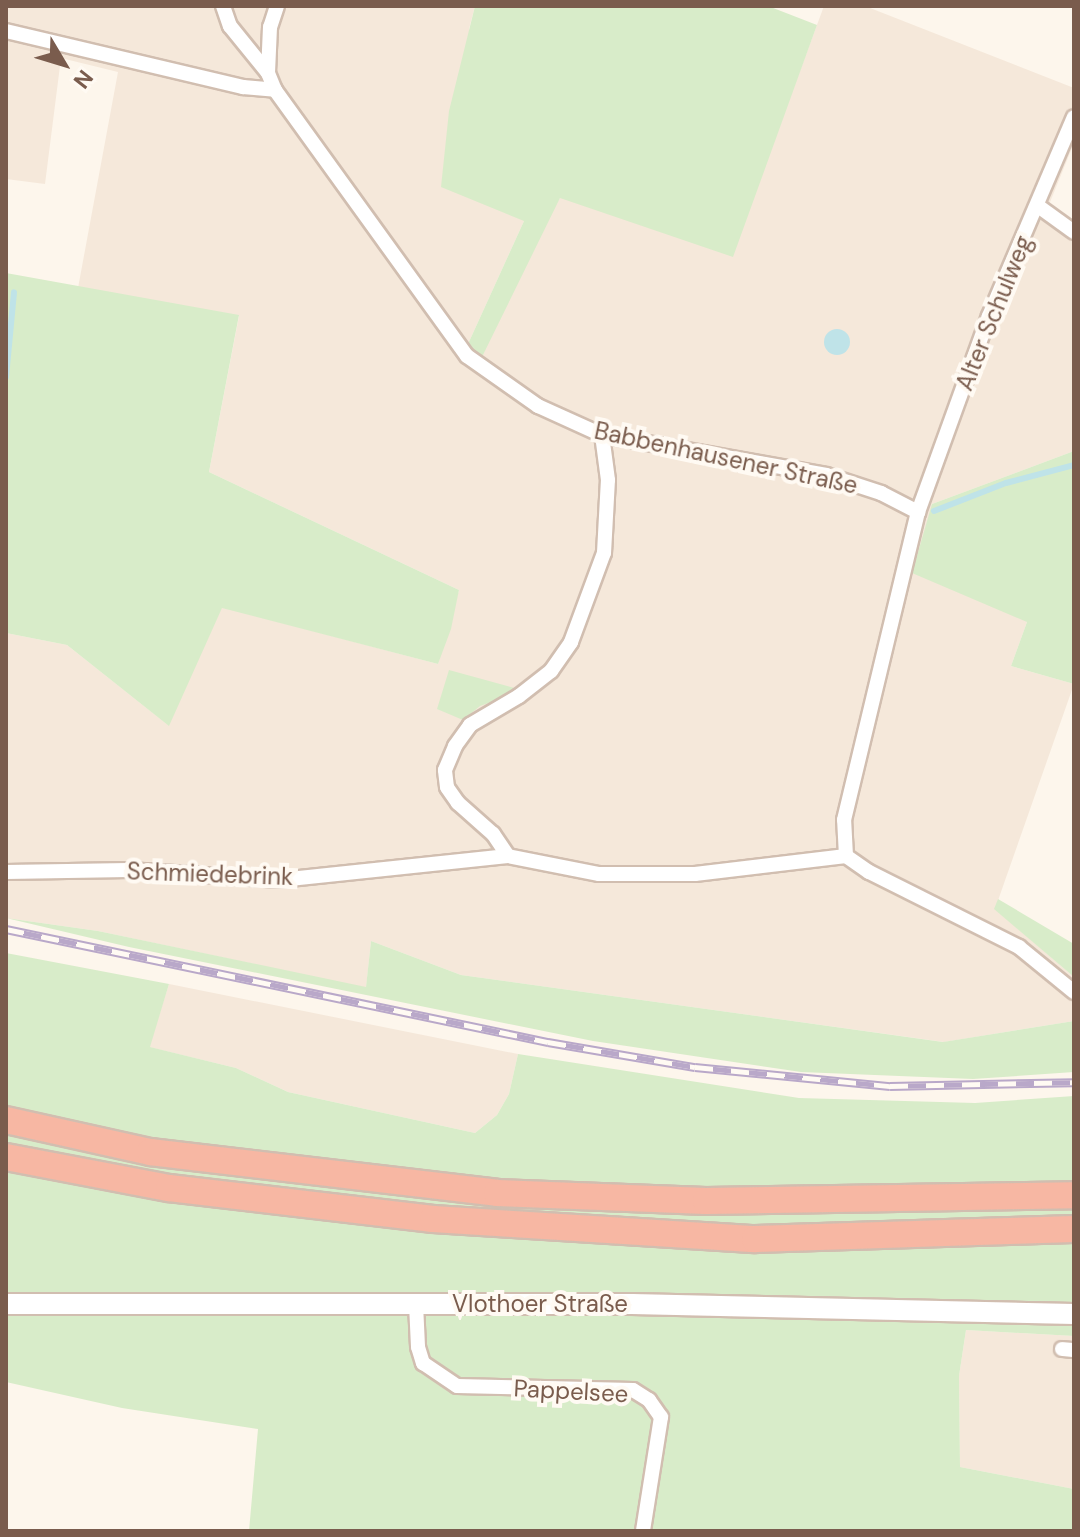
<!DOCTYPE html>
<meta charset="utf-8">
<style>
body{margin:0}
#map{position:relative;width:1080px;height:1537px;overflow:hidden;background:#fdf6ec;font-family:"DM Sans",sans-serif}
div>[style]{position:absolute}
.residential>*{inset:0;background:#f5e8da}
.green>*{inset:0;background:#d8ecc9}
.water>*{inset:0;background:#bfe3e8}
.round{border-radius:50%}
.stream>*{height:6px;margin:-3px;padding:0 3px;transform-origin:3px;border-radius:3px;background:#bfe3e8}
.roads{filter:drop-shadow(2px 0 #d1beb0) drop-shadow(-2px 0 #d1beb0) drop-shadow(0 2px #d1beb0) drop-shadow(0 -2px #d1beb0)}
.street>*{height:14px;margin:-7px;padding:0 7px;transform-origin:7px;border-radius:7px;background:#fff}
.secondary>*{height:20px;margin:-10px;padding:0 10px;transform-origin:10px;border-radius:10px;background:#fff}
.highway>*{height:26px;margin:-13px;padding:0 13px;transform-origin:13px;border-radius:13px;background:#f7b7a3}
.rail>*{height:9px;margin-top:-4.5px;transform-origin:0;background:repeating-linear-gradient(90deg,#fffaf3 0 18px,#b9a8c9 0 36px);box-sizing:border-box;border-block:2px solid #b9a8c9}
span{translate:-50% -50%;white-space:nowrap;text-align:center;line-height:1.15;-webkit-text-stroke:8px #fffaf3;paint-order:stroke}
.street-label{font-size:24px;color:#7a5c4d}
.frame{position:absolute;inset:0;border:8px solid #7a5c4d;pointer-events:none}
.north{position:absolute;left:24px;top:24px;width:80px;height:80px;-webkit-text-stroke:6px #fffaf3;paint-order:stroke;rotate:128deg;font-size:22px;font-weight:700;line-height:32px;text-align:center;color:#7a5c4d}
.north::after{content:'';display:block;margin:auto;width:28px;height:36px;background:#7a5c4d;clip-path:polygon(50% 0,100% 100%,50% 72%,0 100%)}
</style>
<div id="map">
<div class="residential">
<div style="clip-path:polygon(6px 6px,475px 6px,469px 29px,524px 221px,468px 344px,560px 198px,781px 122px,824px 6px,865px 6px,1074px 88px,1074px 143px,1048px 207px,1074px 225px,1074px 451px,932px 504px,1027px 622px,1011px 666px,1074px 684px,995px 909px,1074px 977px,1074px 1021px,944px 1042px,461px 975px,371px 941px,366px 988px,98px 931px,6px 918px,6px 633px,67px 645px,168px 725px,222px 607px,438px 664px,459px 590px,209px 472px,239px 316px,78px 288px,118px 72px,61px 58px,45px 184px,6px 179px)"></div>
<div style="clip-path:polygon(169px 984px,518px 1054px,509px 1094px,497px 1115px,475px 1133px,288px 1092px,236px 1068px,149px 1047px)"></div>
<div style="clip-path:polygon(966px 1330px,1074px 1336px,1074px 1489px,960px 1467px,959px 1376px)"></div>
</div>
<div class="green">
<div style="clip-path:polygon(475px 6px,768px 6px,817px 25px,733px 257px,560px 198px,480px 361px,469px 352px,468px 344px,524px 221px,441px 187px,449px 111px)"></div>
<div style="clip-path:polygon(6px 273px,239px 315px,209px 472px,459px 590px,451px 629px,438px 664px,222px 608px,169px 726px,67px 645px,6px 633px)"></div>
<div style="clip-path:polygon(1074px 451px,1074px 684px,1011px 666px,1027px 622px,912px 573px,932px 504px)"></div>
<div style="clip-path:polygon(449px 670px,518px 689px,511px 695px,480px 706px,463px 720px,437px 709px)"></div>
<div style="clip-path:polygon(998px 899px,1074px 944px,1074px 977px,994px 909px)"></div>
<div style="clip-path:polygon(6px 918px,98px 931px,366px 987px,371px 941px,461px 975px,943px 1042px,1074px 1021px,1074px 1072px,973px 1079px,801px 1072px,593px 1041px,129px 947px)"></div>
<div style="clip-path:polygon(6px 953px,169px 984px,150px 1047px,236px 1068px,288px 1092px,475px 1133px,497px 1115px,509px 1094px,518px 1054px,799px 1098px,975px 1103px,1074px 1096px,1074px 1336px,966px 1330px,959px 1376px,960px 1467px,1074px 1489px,1074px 1531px,249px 1531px,258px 1429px,122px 1408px,6px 1382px)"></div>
</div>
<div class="water">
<div class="round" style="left:824px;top:329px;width:26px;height:26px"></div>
</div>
<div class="stream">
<div style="left:6px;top:377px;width:85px;rotate:-84.6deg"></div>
<div style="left:934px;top:511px;width:77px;rotate:-21.3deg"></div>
<div style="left:1006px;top:483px;width:70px;rotate:-14.8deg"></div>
</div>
<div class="roads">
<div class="street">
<div style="left:223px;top:6px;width:21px;rotate:71deg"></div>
<div style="left:230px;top:26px;width:60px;rotate:51deg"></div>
<div style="left:277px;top:6px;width:22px;rotate:108deg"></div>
<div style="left:270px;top:27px;width:46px;rotate:92.5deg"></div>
<div style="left:268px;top:73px;width:18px;rotate:68deg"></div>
<div style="left:275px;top:90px;width:328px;rotate:54.2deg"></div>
<div style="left:467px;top:356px;width:87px;rotate:35.2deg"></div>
<div style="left:538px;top:406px;width:70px;rotate:24.4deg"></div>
<div style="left:602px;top:435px;width:228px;rotate:10.1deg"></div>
<div style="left:826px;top:475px;width:58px;rotate:18.1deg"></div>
<div style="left:881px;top:493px;width:42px;rotate:27.2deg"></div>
<div style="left:6px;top:31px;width:244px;rotate:13.3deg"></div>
<div style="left:243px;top:87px;width:32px;rotate:5deg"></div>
<div style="left:1038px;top:206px;width:44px;rotate:35.8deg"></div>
<div style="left:508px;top:856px;width:27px;rotate:-124deg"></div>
<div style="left:493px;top:834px;width:47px;rotate:-138.5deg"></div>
<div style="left:458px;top:803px;width:19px;rotate:-125deg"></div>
<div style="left:447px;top:787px;width:17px;rotate:-97deg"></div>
<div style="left:445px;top:770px;width:26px;rotate:-67deg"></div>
<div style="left:455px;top:746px;width:26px;rotate:-54deg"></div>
<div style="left:470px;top:725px;width:57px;rotate:-30.6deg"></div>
<div style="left:519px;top:696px;width:41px;rotate:-38deg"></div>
<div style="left:551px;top:671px;width:35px;rotate:-55deg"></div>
<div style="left:571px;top:642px;width:95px;rotate:-69.7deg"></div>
<div style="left:604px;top:553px;width:73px;rotate:-86.9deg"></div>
<div style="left:608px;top:480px;width:45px;rotate:-97.6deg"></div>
<div style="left:846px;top:856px;width:36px;rotate:-93deg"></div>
<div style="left:844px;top:820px;width:317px;rotate:-76.5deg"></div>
<div style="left:918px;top:512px;width:208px;rotate:-70.1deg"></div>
<div style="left:989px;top:316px;width:216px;rotate:-66.9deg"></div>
<div style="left:6px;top:872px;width:123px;rotate:-0.9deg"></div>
<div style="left:129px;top:870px;width:151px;rotate:3.8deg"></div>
<div style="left:280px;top:880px;width:229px;rotate:-6deg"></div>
<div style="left:508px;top:856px;width:93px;rotate:11.2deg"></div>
<div style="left:599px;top:874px;width:96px"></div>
<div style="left:695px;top:874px;width:152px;rotate:-6.8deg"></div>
<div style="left:846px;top:856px;width:28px;rotate:35deg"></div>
<div style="left:869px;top:872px;width:168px;rotate:26.6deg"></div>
<div style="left:1019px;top:947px;width:71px;rotate:39.3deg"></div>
<div style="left:416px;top:1304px;width:43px;rotate:87.3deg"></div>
<div style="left:418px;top:1347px;width:17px;rotate:73deg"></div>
<div style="left:423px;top:1363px;width:41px;rotate:34.1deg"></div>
<div style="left:457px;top:1386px;width:176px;rotate:1.3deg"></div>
<div style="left:633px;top:1390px;width:19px;rotate:32deg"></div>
<div style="left:649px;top:1400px;width:21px;rotate:55deg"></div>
<div style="left:661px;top:1417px;width:115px;rotate:99deg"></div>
<div style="left:1062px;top:1349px;width:12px;rotate:5deg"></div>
</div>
<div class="secondary">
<div style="left:6px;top:1304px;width:626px"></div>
<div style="left:632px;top:1304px;width:442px;rotate:1.3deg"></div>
</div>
<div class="highway">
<div style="left:6px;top:1120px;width:148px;rotate:12.5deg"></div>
<div style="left:150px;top:1152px;width:349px;rotate:6.7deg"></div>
<div style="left:497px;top:1193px;width:209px;rotate:2.2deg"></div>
<div style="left:706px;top:1201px;width:368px;rotate:-0.9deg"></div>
<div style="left:6px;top:1157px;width:166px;rotate:10.8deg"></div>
<div style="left:169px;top:1188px;width:266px;rotate:6.7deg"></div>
<div style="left:433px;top:1219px;width:323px;rotate:3.6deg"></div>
<div style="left:755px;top:1239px;width:319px;rotate:-1.8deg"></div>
</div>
</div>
<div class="rail">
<div style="left:6px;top:929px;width:554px;rotate:11.78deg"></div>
<div style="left:548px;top:1042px;width:149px;rotate:9.7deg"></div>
<div style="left:695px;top:1067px;width:196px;rotate:5.6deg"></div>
<div style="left:890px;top:1086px;width:184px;rotate:-1.2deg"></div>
</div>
<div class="street-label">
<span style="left:994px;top:313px;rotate:-68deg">Alter Schulweg</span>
<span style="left:726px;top:458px;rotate:12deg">Babbenhausener Straße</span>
<span style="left:210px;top:874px;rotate:2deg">Schmiedebrink</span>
<span style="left:540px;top:1304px">Vlothoer Straße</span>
<span style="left:571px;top:1391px;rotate:3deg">Pappelsee</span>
</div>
<div class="frame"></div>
<div class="north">N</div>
</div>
